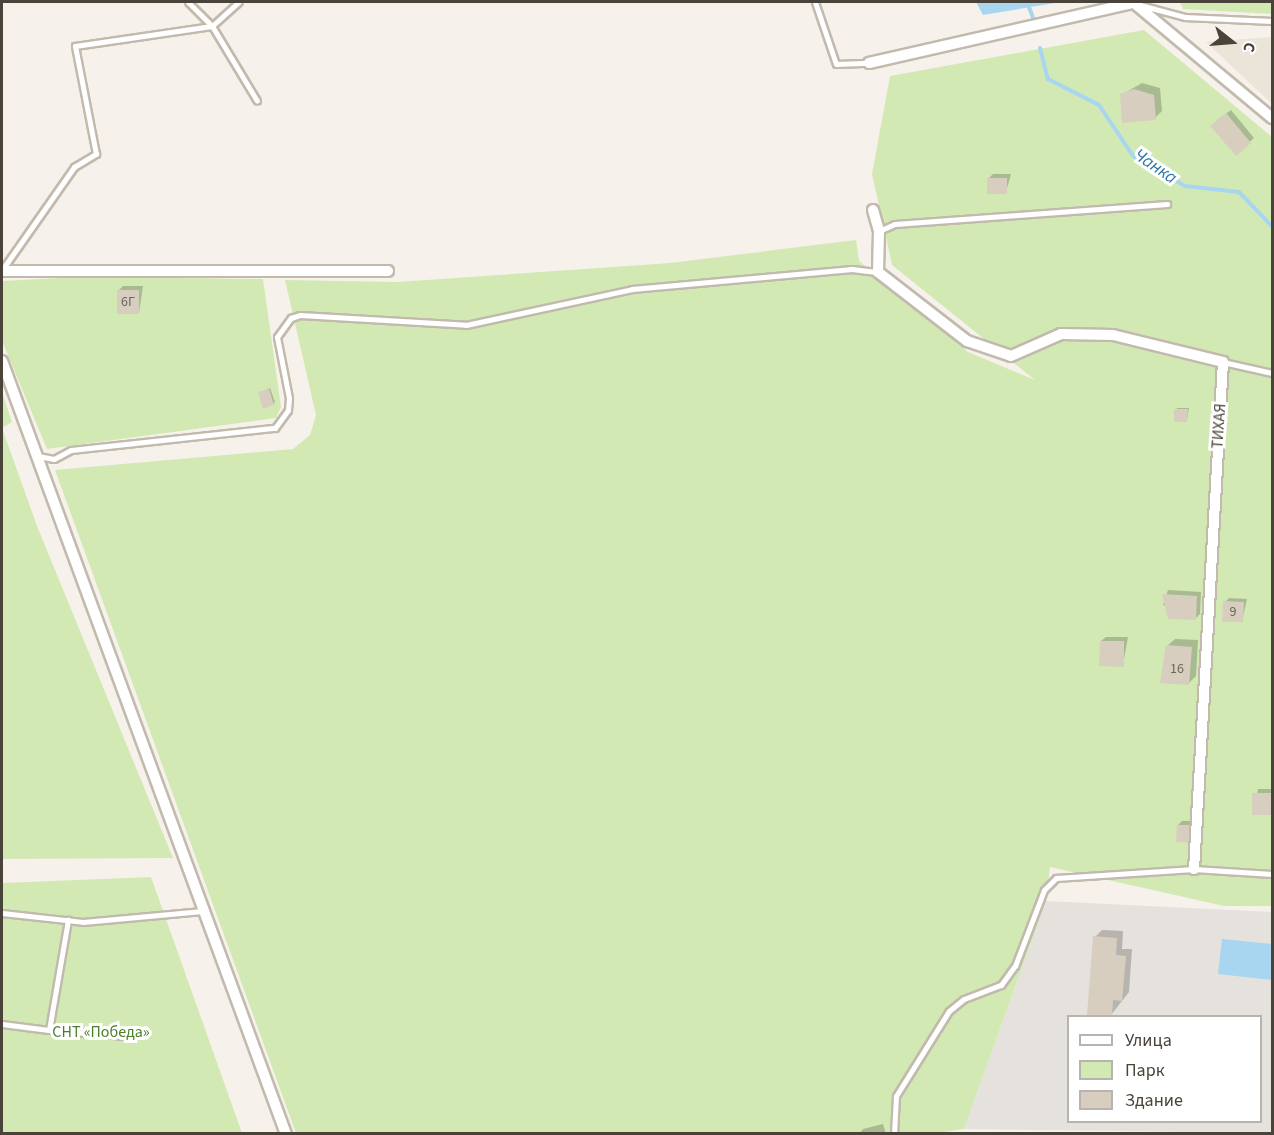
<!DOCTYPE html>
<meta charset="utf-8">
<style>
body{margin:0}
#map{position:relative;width:1274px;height:1135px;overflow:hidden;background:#f6f2eb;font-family:"Source Sans 3",sans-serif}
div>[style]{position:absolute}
.residential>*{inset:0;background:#eae4d9}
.industrial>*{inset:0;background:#e5e1dc}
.green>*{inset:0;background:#d3e9b4}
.water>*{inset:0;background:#a8d6f1}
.shadow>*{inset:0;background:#0003}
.stream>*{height:4px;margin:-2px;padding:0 2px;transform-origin:2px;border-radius:2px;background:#a8d6f1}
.building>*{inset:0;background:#d7cec0}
.roads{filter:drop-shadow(2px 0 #c1baad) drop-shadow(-2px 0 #c1baad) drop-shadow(0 2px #c1baad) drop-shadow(0 -2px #c1baad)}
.lane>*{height:5px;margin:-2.5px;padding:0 2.5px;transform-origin:2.5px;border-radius:2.5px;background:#fff}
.street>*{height:10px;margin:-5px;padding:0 5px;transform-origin:5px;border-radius:5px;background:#fff}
span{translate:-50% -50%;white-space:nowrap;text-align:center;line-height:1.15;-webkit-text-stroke:6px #fff;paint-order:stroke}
.number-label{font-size:14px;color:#6d665b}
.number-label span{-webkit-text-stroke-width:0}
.street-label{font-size:16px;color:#4a4339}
.park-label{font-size:16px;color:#4c7e2a}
.water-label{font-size:18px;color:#2d78a7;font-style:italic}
.frame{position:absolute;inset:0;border:3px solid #4a4339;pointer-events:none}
.legend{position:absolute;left:1067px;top:1015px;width:195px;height:108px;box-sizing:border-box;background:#fff;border:2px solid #b7b4b0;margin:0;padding:8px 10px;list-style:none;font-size:18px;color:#4a4339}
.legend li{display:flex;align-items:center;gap:12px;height:30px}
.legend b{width:30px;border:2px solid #b7b4b0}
.north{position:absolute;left:1202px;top:12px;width:60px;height:60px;-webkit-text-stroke:4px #fff;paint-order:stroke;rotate:107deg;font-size:16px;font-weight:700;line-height:24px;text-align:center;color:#4a4339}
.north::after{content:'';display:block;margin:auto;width:21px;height:27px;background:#4a4339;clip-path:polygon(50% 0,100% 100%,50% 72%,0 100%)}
</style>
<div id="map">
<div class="residential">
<div style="clip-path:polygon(1272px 37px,1272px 104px,1206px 42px)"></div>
</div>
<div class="industrial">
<div style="clip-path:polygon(evenodd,1046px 901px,1272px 912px,1272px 1133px,964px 1129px,1046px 901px,1068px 1016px,1260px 1016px,1260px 1122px,1068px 1122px,1068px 1016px)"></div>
</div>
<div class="green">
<div style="clip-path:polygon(1180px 2px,1272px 2px,1272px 14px,1183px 9px)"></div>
<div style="clip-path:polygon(1144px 30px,1272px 137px,1272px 906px,1224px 906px,1050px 867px,1046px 901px,964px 1129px,931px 1134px,296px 1133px,55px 470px,293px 449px,310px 435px,316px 415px,285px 280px,397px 282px,670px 263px,856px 240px,859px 261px,968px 352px,1035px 380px,892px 265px,872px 174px,890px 76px)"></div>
<div style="clip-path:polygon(81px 277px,263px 279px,281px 407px,276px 418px,47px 449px,2px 341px,2px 281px)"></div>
<div style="clip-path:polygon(2px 392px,12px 422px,2px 428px,37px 526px,173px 858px,2px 859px)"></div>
<div style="clip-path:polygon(151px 877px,242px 1133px,2px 1133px,2px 883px)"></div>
</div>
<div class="water">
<div style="clip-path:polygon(976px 2px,1061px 2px,983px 15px)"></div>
<div style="clip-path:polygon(1222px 939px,1272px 944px,1272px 980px,1218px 974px)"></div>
</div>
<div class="shadow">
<div style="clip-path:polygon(1142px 83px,1160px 88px,1162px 111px,1155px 118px,1121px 95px)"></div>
<div style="clip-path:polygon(1231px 110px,1254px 138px,1236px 154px,1216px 121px)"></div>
<div style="clip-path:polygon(993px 174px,1011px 174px,1006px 192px,988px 179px)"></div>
<div style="clip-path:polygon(123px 286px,143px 286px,139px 313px,119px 290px)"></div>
<div style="clip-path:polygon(270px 388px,275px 402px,273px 404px,259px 393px)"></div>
<div style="clip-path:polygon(1177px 408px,1189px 408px,1187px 420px,1176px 410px)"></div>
<div style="clip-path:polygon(1168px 590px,1201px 592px,1200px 614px,1196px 618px,1163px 605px)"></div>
<div style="clip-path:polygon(1229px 598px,1247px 599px,1242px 621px,1225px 602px)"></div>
<div style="clip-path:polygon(1106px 637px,1128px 637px,1123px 665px,1101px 641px)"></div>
<div style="clip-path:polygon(1175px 639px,1198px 640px,1196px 676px,1189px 683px,1167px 646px)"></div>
<div style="clip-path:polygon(1258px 789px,1272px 789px,1272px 814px,1253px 814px)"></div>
<div style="clip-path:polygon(1182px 821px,1196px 821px,1191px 841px,1178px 825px)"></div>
<div style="clip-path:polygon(1102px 930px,1123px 931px,1122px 949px,1132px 949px,1129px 992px,1111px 1015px,1095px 937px)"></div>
<div style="clip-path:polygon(883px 1124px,886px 1134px,859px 1134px,863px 1129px)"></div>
</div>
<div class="stream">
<div style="left:1027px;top:2px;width:19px;rotate:69deg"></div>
<div style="left:1040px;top:48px;width:32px;rotate:76deg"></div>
<div style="left:1048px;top:79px;width:57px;rotate:27deg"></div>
<div style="left:1099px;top:105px;width:61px;rotate:56.3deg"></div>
<div style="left:1133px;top:156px;width:60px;rotate:30deg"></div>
<div style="left:1185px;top:186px;width:54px;rotate:6.3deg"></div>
<div style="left:1239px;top:192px;width:47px;rotate:45.9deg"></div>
</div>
<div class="building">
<div style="clip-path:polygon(1134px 89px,1154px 95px,1156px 120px,1122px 123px,1120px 94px)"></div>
<div style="clip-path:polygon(1226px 113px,1251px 143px,1236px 156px,1210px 126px)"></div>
<div style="clip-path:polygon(987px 178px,1007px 178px,1007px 194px,987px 194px)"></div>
<div style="clip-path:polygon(117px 290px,139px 290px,139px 314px,117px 314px)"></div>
<div style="clip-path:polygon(269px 389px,274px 405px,263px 409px,258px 392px)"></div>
<div style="clip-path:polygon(1174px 409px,1188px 409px,1187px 422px,1174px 422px)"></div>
<div style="clip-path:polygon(1162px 594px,1197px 596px,1196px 620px,1168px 619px)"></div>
<div style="clip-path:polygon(1223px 601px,1244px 602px,1243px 622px,1222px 622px)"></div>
<div style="clip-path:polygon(1100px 641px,1124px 641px,1124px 667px,1099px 666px)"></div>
<div style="clip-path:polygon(1166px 645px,1192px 647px,1189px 685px,1160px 683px)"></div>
<div style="clip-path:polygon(1252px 793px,1272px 793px,1272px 815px,1252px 815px)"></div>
<div style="clip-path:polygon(1177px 825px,1192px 825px,1192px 843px,1176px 842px)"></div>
<div style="clip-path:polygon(1093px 936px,1117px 938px,1116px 955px,1126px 956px,1122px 1001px,1113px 1000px,1112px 1016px,1087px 1015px)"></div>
</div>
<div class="roads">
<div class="lane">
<div style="left:188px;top:2px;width:34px;rotate:45deg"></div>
<div style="left:212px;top:26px;width:87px;rotate:59deg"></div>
<div style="left:815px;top:2px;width:65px;rotate:71.3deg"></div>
<div style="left:836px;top:64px;width:33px;rotate:-2deg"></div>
<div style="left:1140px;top:5px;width:47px;rotate:14.9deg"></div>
<div style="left:1185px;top:17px;width:87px;rotate:2.6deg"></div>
<div style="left:879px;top:231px;width:17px;rotate:-24deg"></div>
<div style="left:895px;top:224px;width:273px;rotate:-4.2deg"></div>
<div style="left:2px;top:270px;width:126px;rotate:-55deg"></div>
<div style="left:74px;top:167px;width:26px;rotate:-31deg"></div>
<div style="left:96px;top:154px;width:110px;rotate:-101deg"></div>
<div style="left:75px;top:46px;width:138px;rotate:-8.3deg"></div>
<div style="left:212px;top:26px;width:36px;rotate:-42deg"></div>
<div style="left:1223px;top:362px;width:50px;rotate:12.7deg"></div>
<div style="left:38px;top:456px;width:16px;rotate:11deg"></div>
<div style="left:54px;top:459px;width:19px;rotate:-28deg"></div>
<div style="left:71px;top:450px;width:205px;rotate:-6.2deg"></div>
<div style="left:275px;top:428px;width:22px;rotate:-54deg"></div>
<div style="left:288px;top:410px;width:12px;rotate:-85deg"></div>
<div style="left:289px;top:398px;width:62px;rotate:-101.1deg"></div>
<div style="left:277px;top:337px;width:24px;rotate:-54deg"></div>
<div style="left:291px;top:318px;width:9px;rotate:-18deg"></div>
<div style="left:300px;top:315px;width:166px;rotate:3.4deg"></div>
<div style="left:466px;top:325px;width:170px;rotate:-12.2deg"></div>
<div style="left:632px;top:289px;width:221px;rotate:-5.2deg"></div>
<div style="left:852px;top:269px;width:26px;rotate:7deg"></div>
<div style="left:2px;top:913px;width:81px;rotate:6.3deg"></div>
<div style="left:83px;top:922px;width:120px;rotate:-5.3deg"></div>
<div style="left:2px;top:1024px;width:47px;rotate:7.3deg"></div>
<div style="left:49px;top:1030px;width:112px;rotate:-80.2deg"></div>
<div style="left:49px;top:1030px;width:77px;rotate:4.5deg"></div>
<div style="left:894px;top:1134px;width:38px;rotate:-87deg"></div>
<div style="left:896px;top:1096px;width:100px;rotate:-58.1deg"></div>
<div style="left:949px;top:1011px;width:19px;rotate:-39deg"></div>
<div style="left:964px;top:999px;width:40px;rotate:-21deg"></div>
<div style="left:1001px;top:985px;width:24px;rotate:-54deg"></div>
<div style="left:1015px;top:966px;width:81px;rotate:-69.1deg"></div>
<div style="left:1044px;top:890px;width:17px;rotate:-45deg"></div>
<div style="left:1056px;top:878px;width:138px;rotate:-3.7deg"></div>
<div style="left:1194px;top:869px;width:78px;rotate:3.7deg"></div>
</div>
<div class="street">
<div style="left:869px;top:63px;width:272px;rotate:-12.8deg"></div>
<div style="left:1134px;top:3px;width:180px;rotate:39.8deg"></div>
<div style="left:873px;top:210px;width:22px;rotate:74deg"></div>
<div style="left:879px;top:231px;width:41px;rotate:91.4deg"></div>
<div style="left:878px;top:272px;width:113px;rotate:37.8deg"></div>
<div style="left:967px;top:341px;width:46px;rotate:18.8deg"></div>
<div style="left:1011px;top:356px;width:55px;rotate:-23.7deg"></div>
<div style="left:1061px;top:334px;width:52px;rotate:1.1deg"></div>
<div style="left:1113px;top:335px;width:113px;rotate:13.8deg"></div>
<div style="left:1223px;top:362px;width:508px;rotate:93.27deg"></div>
<div style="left:2px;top:271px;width:386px"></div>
<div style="left:2px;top:361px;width:824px;rotate:69.83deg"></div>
</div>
</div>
<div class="number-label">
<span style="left:128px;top:302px">6Г</span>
<span style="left:1233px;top:612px">9</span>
<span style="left:1177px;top:669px">16</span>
</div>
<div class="street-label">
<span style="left:1219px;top:426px;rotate:-86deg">ТИХАЯ</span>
</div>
<div class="park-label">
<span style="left:101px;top:1032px">СНТ «Победа»</span>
</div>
<div class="water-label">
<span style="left:1155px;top:167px;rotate:34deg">Чанка</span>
</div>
<div class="frame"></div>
<ul class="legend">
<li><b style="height:8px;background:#fff"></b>Улица</li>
<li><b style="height:16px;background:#d3e9b4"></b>Парк</li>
<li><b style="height:16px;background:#d7cec0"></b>Здание</li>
</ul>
<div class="north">С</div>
</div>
